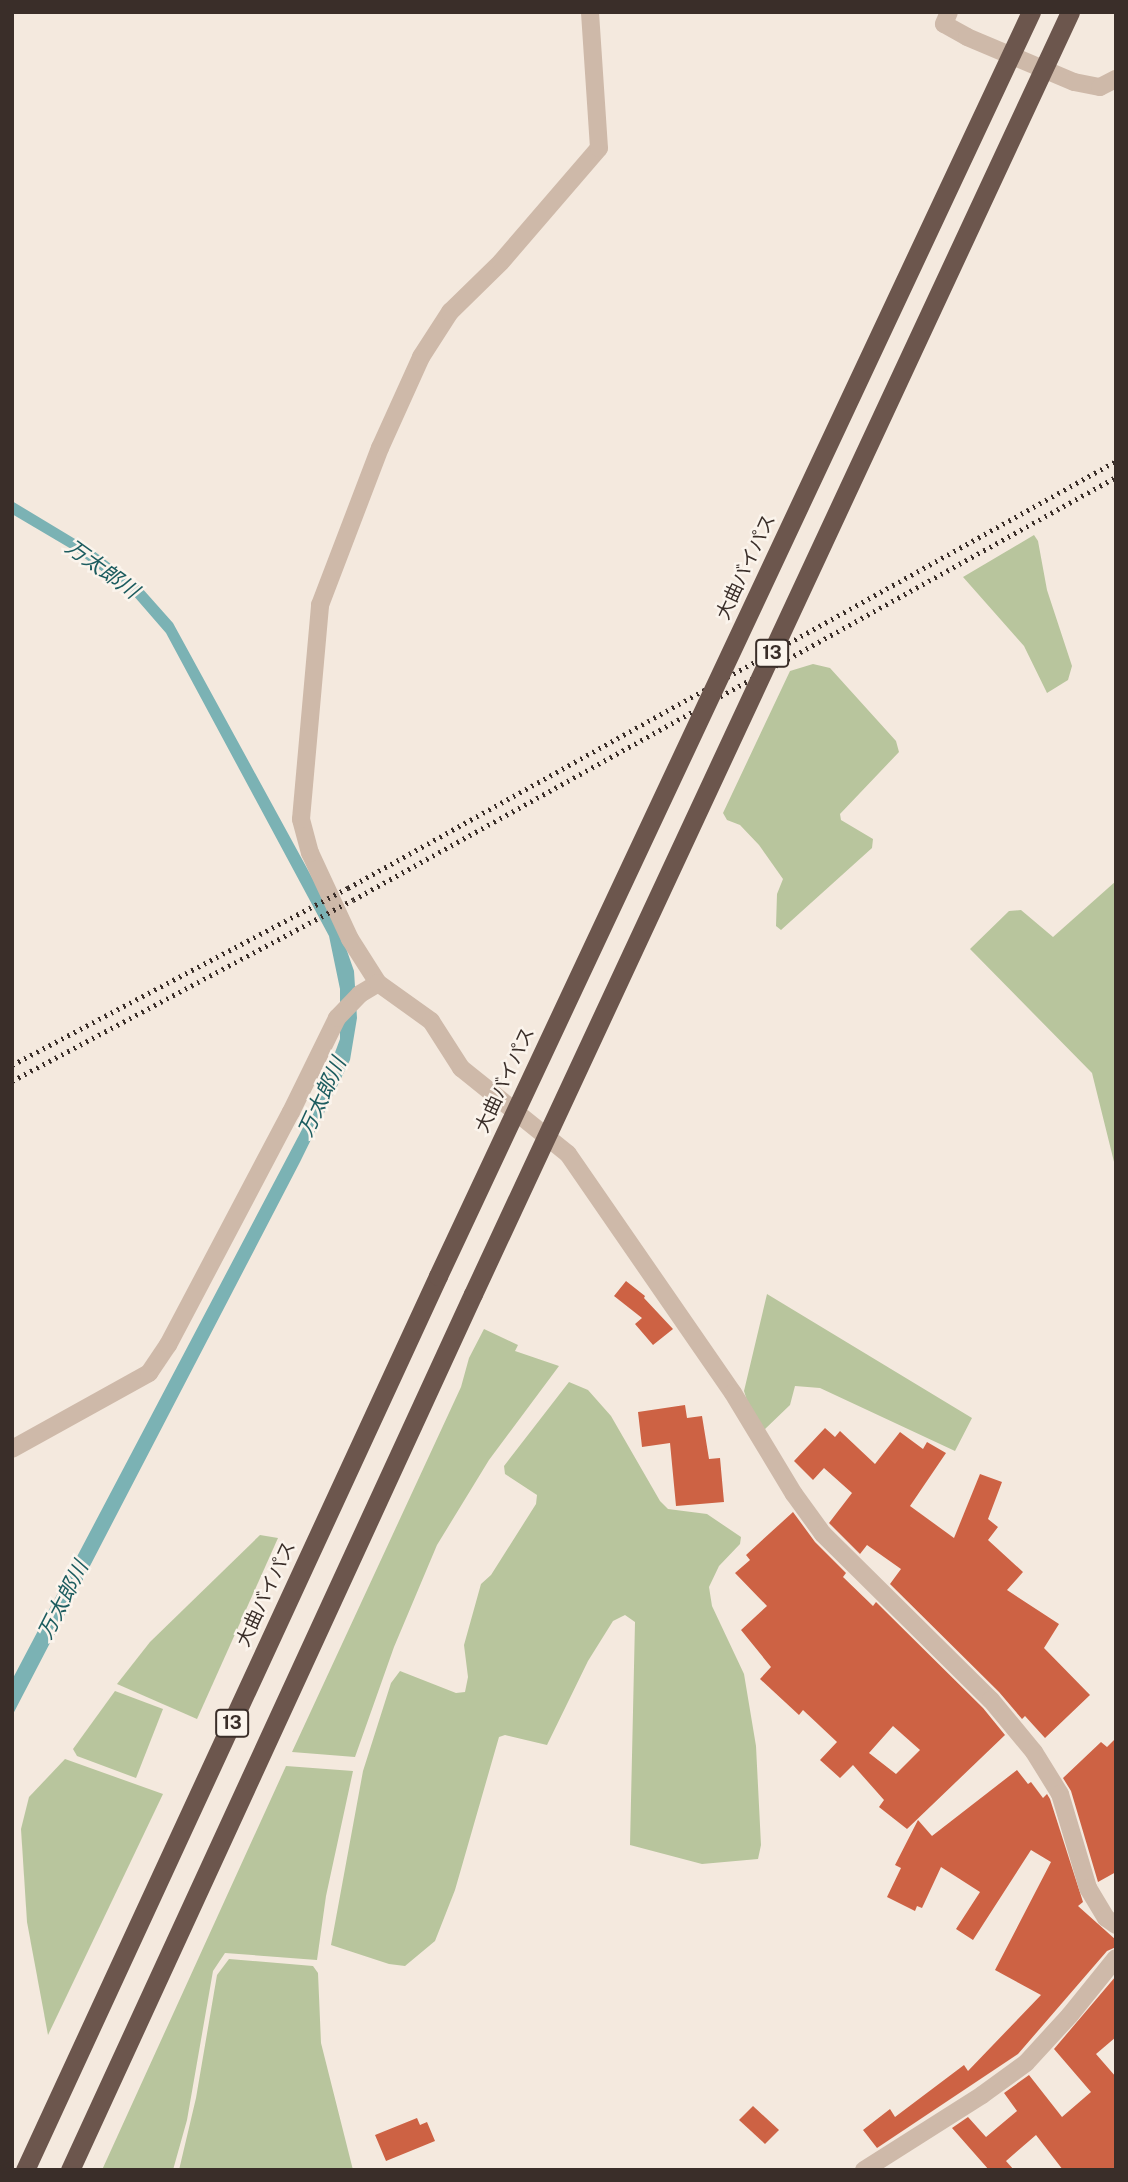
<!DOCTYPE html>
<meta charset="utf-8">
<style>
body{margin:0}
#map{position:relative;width:1128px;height:2182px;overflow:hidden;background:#f4e9de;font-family:"Public Sans","Noto Sans JP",sans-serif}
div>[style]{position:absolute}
.green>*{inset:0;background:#b8c59d}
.water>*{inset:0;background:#7bb2b4}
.building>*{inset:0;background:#cd6244}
.minor>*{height:18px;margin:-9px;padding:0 9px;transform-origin:9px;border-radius:9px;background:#ceb9a9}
.trunk>*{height:19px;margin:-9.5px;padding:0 9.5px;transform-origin:9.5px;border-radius:9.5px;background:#6c564d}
.rail>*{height:5px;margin-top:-2.5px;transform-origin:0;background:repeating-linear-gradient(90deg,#3a2e29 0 2px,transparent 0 7px)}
.trunk-bridge>*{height:19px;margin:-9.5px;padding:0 9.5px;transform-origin:9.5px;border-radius:9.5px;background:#6c564d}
span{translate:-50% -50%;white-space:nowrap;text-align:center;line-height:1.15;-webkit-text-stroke:5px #fbf4ec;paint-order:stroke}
.shield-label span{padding:2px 5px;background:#fbf4ec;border:2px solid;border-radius:5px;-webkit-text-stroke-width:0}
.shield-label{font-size:18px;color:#3a2e29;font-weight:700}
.street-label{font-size:19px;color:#3a2e29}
.water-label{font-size:21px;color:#1c5c5f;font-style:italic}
.frame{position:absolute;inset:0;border:14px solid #3a2e29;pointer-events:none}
</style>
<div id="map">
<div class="green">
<div style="clip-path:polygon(1034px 535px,1038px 541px,1047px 590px,1072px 666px,1068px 680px,1047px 693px,1024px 646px,963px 577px)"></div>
<div style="clip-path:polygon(813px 664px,830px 668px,896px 741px,899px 752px,840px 814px,841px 820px,873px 839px,872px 848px,781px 930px,776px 926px,777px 894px,783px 879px,759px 845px,740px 825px,727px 820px,723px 813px,790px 671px)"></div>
<div style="clip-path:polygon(1116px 881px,1116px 1170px,1092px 1073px,970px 949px,1009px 911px,1021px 910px,1053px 937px)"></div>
<div style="clip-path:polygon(767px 1294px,972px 1418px,955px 1451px,820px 1388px,795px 1386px,790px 1405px,764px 1430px,750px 1410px,744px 1391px)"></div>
<div style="clip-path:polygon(484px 1329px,518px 1345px,515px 1351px,559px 1366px,489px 1460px,437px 1545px,394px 1647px,355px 1757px,292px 1752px,461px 1387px,469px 1358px)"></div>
<div style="clip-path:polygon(569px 1382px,588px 1390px,611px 1416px,660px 1501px,668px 1509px,707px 1514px,741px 1537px,740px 1544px,719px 1566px,709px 1587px,712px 1606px,744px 1674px,756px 1746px,761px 1845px,758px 1859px,702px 1864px,630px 1845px,635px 1622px,625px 1615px,613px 1621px,588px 1661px,547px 1745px,505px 1735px,499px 1737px,455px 1890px,435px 1941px,405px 1966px,389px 1964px,331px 1945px,363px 1771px,391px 1683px,400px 1671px,456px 1693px,465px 1692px,468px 1677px,464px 1645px,481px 1584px,491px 1575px,536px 1504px,537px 1495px,505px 1474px,504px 1466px)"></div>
<div style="clip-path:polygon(260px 1535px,278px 1538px,197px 1719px,117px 1684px,150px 1642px)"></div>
<div style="clip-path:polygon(115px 1691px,163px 1709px,136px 1778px,77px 1756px,73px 1749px)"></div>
<div style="clip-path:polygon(65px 1759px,163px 1794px,48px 2035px,27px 1922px,21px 1829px,29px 1797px)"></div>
<div style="clip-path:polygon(286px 1766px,353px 1771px,326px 1896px,317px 1960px,225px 1953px,213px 1971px,187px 2120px,173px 2170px,102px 2170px)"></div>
<div style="clip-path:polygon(229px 1959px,313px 1966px,318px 1973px,321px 2043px,353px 2170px,179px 2170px,196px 2098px,217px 1975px)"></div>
</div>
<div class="water">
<div style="clip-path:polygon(12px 501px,90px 548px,141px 587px,173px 623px,338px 925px,354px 971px,357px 1018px,350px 1060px,300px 1162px,12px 1716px,12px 1680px,317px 1101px,340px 1039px,340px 989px,329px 936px,166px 633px,133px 595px,78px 553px,12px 514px)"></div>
</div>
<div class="building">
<div style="clip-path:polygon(626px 1281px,645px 1296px,644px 1298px,673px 1329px,653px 1345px,635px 1324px,642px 1318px,614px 1296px)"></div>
<div style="clip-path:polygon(685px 1405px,687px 1418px,702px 1416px,709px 1459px,720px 1458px,724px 1502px,676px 1506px,670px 1443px,642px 1447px,638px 1412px)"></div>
<div style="clip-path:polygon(825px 1428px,835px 1437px,840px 1431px,875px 1464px,900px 1432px,923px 1449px,927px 1442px,946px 1453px,910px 1506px,954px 1538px,980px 1474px,1002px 1482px,988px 1519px,998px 1527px,988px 1540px,1023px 1572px,1007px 1590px,1059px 1624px,1044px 1648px,1090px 1695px,1045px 1738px,1025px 1716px,1022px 1719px,999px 1692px,890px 1584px,901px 1569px,867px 1545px,860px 1554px,829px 1523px,852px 1493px,824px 1468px,813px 1480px,794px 1461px)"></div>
<div style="clip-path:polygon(evenodd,793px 1512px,815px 1542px,846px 1573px,843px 1577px,873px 1606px,876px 1602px,983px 1708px,1005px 1735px,907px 1829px,879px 1807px,884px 1800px,853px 1765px,840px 1778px,820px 1760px,837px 1742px,803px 1710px,799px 1715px,760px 1679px,771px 1667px,741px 1630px,767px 1606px,735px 1573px,750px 1560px,746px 1555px,793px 1512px,893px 1726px,920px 1750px,896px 1774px,869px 1753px,893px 1726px)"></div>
<div style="clip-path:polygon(1116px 1738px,1116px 1872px,1098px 1882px,1071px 1791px,1063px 1778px,1101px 1742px,1107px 1747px)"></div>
<div style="clip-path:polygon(1017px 1770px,1028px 1784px,1031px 1782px,1043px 1798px,1047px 1794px,1050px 1799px,1083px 1902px,1078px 1906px,1116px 1940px,1116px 1947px,1107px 1951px,1018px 2054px,877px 2148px,863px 2130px,890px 2109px,895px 2117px,964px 2065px,968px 2071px,1041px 1995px,995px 1970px,1051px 1862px,1031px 1850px,973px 1940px,956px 1929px,980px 1892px,941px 1867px,922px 1908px,917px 1906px,915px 1911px,887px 1897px,901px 1868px,895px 1865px,918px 1820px,932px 1836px)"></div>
<div style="clip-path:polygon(1116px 1976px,1116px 2037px,1096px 2054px,1116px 2077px,1116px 2170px,1063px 2170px,1036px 2135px,1006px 2161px,1014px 2170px,989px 2170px,952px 2128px,968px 2117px,986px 2137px,1017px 2111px,1004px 2093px,1029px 2075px,1062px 2117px,1091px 2092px,1054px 2049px)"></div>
<div style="clip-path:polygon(753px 2106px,779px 2130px,765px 2144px,739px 2120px)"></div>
<div style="clip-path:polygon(417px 2118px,420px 2125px,427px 2122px,435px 2141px,386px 2161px,375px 2135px)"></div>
</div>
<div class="minor">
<div style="left:949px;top:12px;width:13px;rotate:113deg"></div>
<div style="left:944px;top:24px;width:26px;rotate:29deg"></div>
<div style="left:967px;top:37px;width:116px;rotate:22.8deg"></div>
<div style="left:1074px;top:82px;width:26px;rotate:11deg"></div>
<div style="left:1100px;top:87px;width:18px;rotate:-27deg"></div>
<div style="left:378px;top:983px;width:52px;rotate:-122.5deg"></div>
<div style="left:350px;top:939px;width:95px;rotate:-114.9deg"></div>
<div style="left:310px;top:853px;width:35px;rotate:-105deg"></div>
<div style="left:301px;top:819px;width:215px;rotate:-84.9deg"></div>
<div style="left:320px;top:605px;width:168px;rotate:-69.1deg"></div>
<div style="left:380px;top:448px;width:100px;rotate:-65.7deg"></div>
<div style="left:421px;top:357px;width:54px;rotate:-57.2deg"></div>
<div style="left:450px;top:312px;width:71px;rotate:-44.4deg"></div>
<div style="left:501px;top:262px;width:150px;rotate:-49.3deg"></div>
<div style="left:599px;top:148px;width:136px;rotate:-93.8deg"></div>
<div style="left:12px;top:1449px;width:157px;rotate:-29deg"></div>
<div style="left:149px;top:1373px;width:34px;rotate:-56deg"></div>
<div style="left:168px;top:1345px;width:263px;rotate:-62.2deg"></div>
<div style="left:291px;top:1112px;width:105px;rotate:-63.9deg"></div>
<div style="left:337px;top:1018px;width:33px;rotate:-46deg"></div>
<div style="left:360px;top:994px;width:21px;rotate:-31deg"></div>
<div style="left:378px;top:983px;width:65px;rotate:35.6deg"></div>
<div style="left:431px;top:1021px;width:56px;rotate:57.4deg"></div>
<div style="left:461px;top:1068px;width:137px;rotate:38.8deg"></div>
<div style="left:568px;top:1154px;width:290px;rotate:55.4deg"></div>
<div style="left:733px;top:1393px;width:118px;rotate:58.9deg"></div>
<div style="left:794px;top:1494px;width:49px;rotate:54.1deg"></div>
<div style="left:823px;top:1534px;width:236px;rotate:44.7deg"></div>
<div style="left:991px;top:1700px;width:67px;rotate:50.4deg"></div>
<div style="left:1034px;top:1752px;width:49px;rotate:58.2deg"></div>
<div style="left:1060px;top:1794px;width:98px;rotate:73.4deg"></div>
<div style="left:1088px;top:1888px;width:35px;rotate:59deg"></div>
<div style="left:1106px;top:1918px;width:12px;rotate:35deg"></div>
<div style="left:864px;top:2170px;width:140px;rotate:-32.4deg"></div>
<div style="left:982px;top:2095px;width:54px;rotate:-36deg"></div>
<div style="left:1026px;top:2063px;width:65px;rotate:-47.5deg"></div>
<div style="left:1070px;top:2015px;width:73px;rotate:-51.1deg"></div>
</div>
<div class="trunk">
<div style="left:25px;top:2170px;width:985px;rotate:-65.2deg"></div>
<div style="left:70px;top:2170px;width:964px;rotate:-65.3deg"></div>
</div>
<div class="rail">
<div style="left:12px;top:1065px;width:380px;rotate:-27.8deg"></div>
<div style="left:348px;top:888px;width:879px;rotate:-29.07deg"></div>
<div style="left:12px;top:1081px;width:386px;rotate:-28deg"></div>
<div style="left:353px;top:900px;width:872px;rotate:-29deg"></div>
</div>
<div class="trunk-bridge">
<div style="left:438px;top:1276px;width:1396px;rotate:-64.87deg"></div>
<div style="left:473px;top:1294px;width:1414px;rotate:-65.03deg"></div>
</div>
<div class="shield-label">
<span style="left:772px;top:653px">13</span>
<span style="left:232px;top:1723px">13</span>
</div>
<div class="street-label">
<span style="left:746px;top:567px;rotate:-65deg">大曲バイパス</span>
<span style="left:505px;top:1080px;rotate:-65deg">大曲バイパス</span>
<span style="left:266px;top:1594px;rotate:-65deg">大曲バイパス</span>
</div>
<div class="water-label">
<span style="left:102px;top:569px;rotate:36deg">万太郎川</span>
<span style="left:322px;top:1097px;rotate:-65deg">万太郎川</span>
<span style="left:63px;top:1600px;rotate:-63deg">万太郎川</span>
</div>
<div class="frame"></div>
</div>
